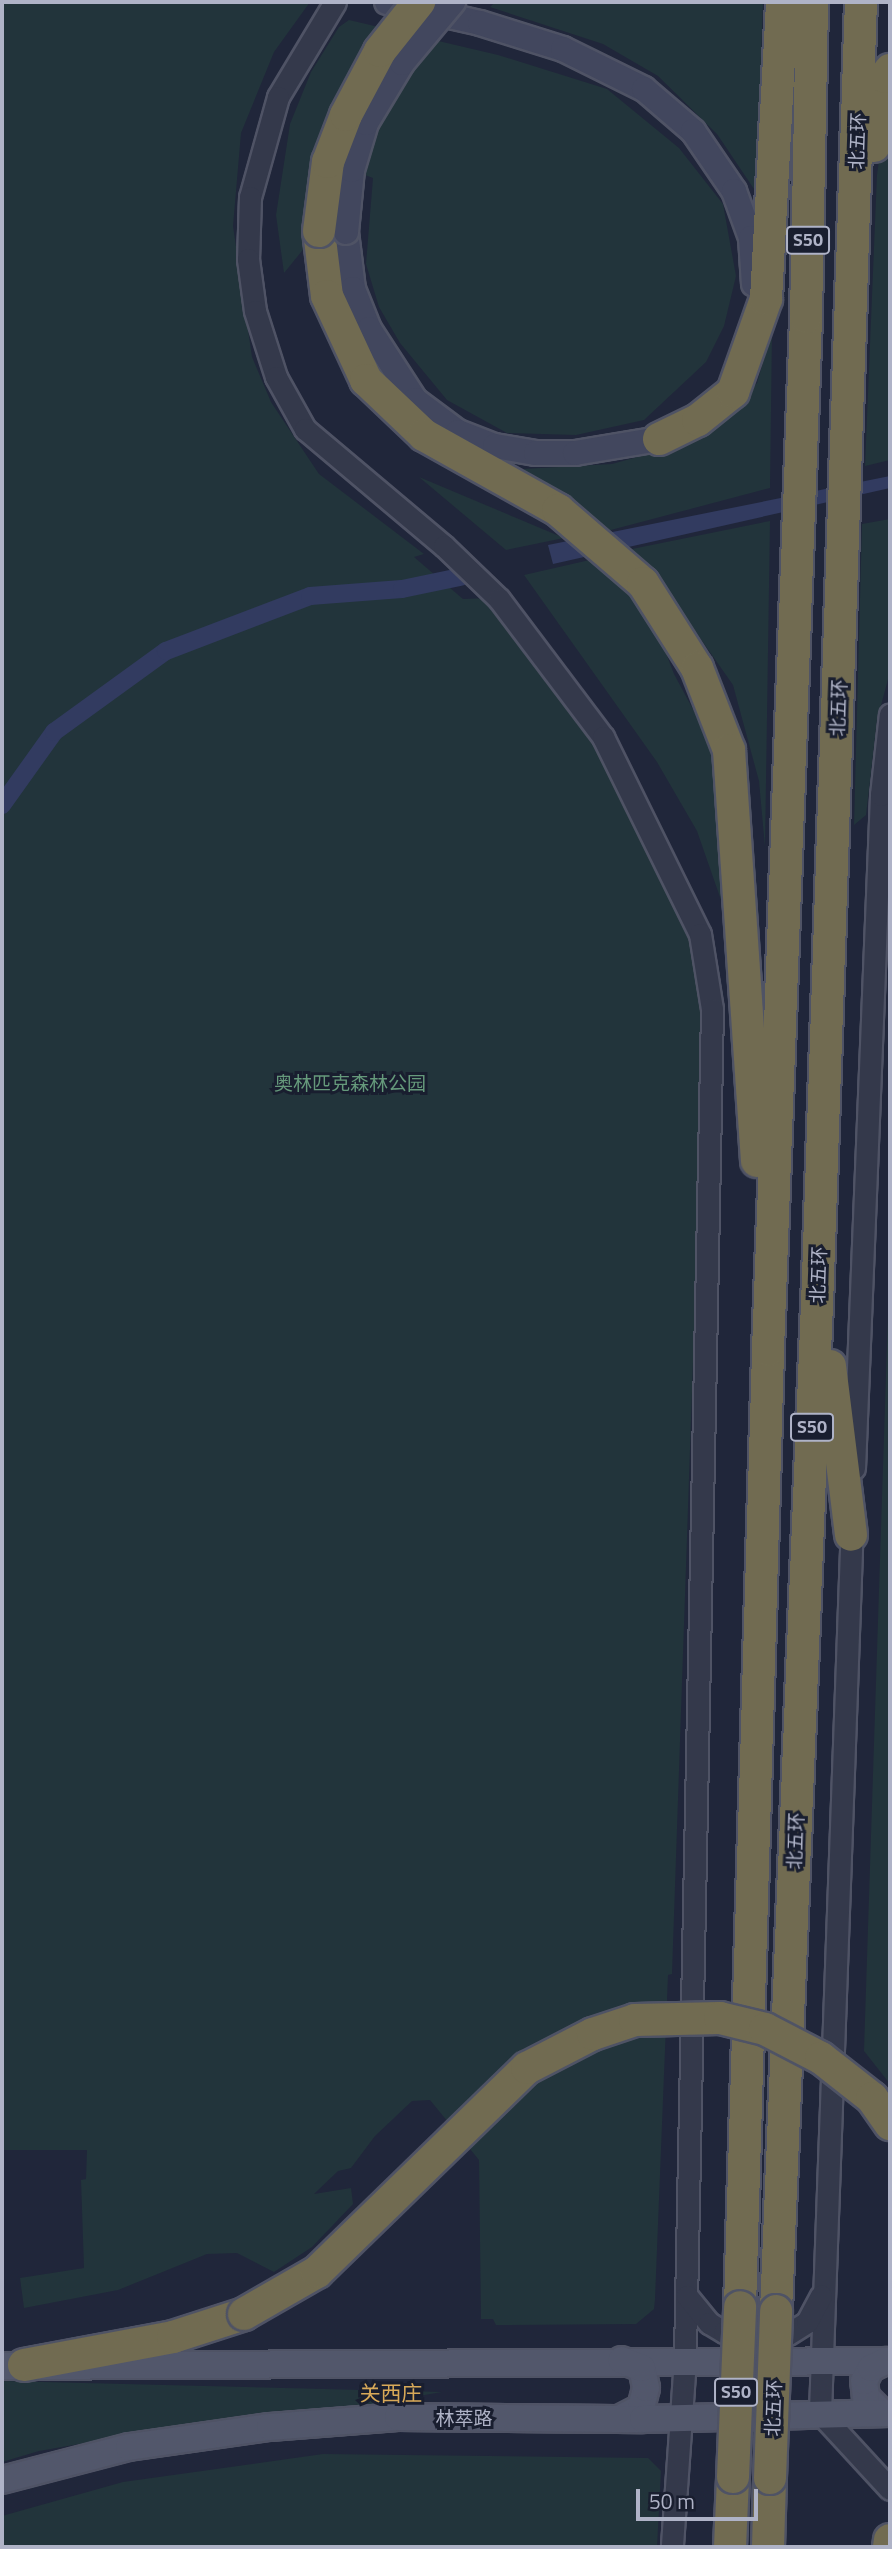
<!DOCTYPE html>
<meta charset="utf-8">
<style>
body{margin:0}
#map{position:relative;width:892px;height:2549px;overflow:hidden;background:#20263a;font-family:"Titillium Web","Noto Sans SC",sans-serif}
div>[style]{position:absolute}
.green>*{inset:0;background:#22343b}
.water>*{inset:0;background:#323b60}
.canal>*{height:18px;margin:-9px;padding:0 9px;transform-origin:9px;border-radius:9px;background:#323b60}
.roads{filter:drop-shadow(2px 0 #4f5365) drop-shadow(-2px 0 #4f5365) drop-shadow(0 2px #4f5365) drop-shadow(0 -2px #4f5365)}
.tertiary>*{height:21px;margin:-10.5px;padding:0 10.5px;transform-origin:10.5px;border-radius:10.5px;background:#34394b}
.secondary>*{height:24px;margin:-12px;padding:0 12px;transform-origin:12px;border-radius:12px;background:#42475e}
.primary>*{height:26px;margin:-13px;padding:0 13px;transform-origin:13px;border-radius:13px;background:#52576b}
.motorway>*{height:32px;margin:-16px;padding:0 16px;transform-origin:16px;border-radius:16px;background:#716b51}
.bridges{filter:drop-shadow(2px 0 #4f5365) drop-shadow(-2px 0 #4f5365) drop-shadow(0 2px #4f5365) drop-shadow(0 -2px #4f5365)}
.secondary-bridge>*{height:24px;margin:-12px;padding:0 12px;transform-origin:12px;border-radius:12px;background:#42475e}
.motorway-bridge>*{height:32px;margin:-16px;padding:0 16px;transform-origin:16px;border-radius:16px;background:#716b51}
span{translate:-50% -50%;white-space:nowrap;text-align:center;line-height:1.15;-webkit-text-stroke:6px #191e2f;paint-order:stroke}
.shield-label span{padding:2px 5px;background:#191e2f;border:2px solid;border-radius:5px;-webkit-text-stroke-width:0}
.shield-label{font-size:18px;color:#afb3c7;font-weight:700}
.street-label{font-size:19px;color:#afb3c7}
.park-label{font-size:19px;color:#65997b}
.neighbourhood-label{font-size:21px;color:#d8a958}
.frame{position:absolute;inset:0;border:4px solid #afb3c7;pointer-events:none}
.scale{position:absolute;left:636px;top:2489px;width:122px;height:32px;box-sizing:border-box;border:4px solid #afb3c7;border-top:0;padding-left:9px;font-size:21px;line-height:24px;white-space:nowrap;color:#afb3c7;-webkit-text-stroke:5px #191e2f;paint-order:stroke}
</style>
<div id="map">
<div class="green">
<div style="clip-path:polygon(2px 2px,310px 2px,274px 52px,241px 133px,233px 226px,252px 357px,271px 402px,319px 474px,424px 554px,414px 557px,463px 599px,490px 598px,596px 742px,696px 938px,705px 1012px,672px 1974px,668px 1975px,655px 2299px,654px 2309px,636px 2324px,496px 2325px,493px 2319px,481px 2319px,479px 2160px,430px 2100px,412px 2101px,375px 2136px,351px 2168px,338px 2171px,314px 2194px,351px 2188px,353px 2204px,312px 2247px,274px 2272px,237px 2253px,207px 2254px,118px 2290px,24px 2308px,20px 2278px,84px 2268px,81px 2180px,86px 2179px,87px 2150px,2px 2150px)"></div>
<div style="clip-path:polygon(495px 2px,763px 2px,756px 192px,717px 134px,658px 76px,603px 44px,490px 7px)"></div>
<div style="clip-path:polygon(349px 20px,498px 55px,607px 89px,679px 148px,723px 204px,736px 276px,724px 326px,706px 362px,644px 420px,576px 435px,507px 433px,447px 400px,400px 343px,379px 307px,366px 264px,373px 178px,315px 156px,306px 193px,306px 246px,284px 273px,276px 215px,290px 124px,311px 72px,339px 27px)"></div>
<div style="clip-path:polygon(890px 85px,890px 460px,865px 466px,877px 175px)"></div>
<div style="clip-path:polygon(772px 331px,770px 488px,607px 531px,523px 469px,612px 464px,673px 447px,735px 408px,757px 383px)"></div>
<div style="clip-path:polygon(419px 477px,564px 538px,506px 550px)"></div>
<div style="clip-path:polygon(890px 519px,890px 672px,877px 720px,866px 815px,854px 825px,862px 524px)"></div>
<div style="clip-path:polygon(770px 521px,765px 847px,759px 781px,733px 685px,658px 578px,627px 550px)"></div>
<div style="clip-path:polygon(594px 559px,650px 611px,674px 674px,716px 752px,729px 923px,697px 831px,657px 762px,524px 575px)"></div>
<div style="clip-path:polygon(890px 1252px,890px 2084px,864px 2051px)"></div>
<div style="clip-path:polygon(2px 2381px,442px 2392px,372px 2404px,246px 2415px,39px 2451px,2px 2462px)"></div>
<div style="clip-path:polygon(323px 2454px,648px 2458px,661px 2471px,657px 2547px,2px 2547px,2px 2516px,123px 2482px)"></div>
</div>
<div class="water">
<div style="clip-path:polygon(890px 476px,890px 488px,553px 564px,548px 545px)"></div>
</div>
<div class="canal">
<div style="left:2px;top:805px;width:90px;rotate:-54.5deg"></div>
<div style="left:54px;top:732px;width:138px;rotate:-35.9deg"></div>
<div style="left:166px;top:651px;width:154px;rotate:-20.9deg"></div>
<div style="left:310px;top:596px;width:92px;rotate:-4.4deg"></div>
<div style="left:402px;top:589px;width:59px;rotate:-11.7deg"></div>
</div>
<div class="roads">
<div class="tertiary">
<div style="left:335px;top:2px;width:111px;rotate:121deg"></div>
<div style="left:278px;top:97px;width:104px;rotate:105.6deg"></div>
<div style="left:250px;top:197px;width:62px;rotate:91.8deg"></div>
<div style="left:248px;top:259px;width:52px;rotate:82.3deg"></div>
<div style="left:255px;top:311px;width:69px;rotate:72.3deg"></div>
<div style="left:276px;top:377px;width:60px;rotate:60.9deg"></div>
<div style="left:305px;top:429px;width:182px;rotate:40.1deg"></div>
<div style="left:444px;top:546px;width:76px;rotate:43.9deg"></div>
<div style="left:499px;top:599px;width:173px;rotate:53deg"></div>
<div style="left:603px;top:737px;width:220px;rotate:63.8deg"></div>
<div style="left:700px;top:934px;width:76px;rotate:80.9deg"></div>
<div style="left:712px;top:1009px;width:1350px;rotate:91.15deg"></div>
<div style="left:685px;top:2359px;width:188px;rotate:94deg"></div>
<div style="left:854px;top:1468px;width:674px;rotate:-87.7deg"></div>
<div style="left:881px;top:795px;width:81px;rotate:-83.7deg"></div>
<div style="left:852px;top:1522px;width:892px;rotate:92.06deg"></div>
<div style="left:820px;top:2413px;width:103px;rotate:47.4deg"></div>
<div style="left:687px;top:2296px;width:35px;rotate:51deg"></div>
<div style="left:709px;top:2323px;width:17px;rotate:31deg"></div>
<div style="left:724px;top:2332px;width:27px;rotate:6deg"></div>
<div style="left:751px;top:2335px;width:37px;rotate:-2deg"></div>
<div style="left:788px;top:2334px;width:22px;rotate:-32deg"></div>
<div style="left:807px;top:2322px;width:30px;rotate:-62deg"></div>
</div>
<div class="secondary">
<div style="left:387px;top:2px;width:95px;rotate:12.7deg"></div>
<div style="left:480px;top:23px;width:87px;rotate:17.4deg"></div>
<div style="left:563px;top:49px;width:90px;rotate:26.3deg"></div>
<div style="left:644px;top:89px;width:65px;rotate:40.6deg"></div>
<div style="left:693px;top:131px;width:73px;rotate:55.7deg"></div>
<div style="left:734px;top:191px;width:50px;rotate:70.1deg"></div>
<div style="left:751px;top:238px;width:46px;rotate:86.3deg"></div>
<div style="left:346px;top:232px;width:57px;rotate:83deg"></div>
<div style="left:353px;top:289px;width:43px;rotate:68.2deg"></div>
<div style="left:369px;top:329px;width:85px;rotate:57.1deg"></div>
<div style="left:415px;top:400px;width:54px;rotate:36.7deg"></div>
<div style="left:458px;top:432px;width:40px;rotate:21deg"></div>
<div style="left:495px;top:446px;width:42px;rotate:9.7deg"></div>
<div style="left:536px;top:453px;width:39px"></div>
<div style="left:575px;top:453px;width:85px;rotate:-9.5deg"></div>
<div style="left:659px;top:439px;width:16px;rotate:-38deg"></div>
</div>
<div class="primary">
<div style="left:2px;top:2366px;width:888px;rotate:-0.32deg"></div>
<div style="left:882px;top:2413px;width:23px;rotate:-135deg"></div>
<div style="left:866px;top:2397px;width:16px;rotate:-97deg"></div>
<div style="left:864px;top:2381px;width:15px;rotate:-62deg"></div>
<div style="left:871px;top:2368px;width:17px;rotate:-25deg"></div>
<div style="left:619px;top:2419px;width:25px;rotate:-27deg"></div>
<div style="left:641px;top:2408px;width:21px;rotate:-76deg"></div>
<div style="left:646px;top:2388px;width:20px;rotate:-101deg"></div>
<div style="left:642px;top:2368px;width:22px;rotate:-159deg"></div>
<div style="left:2px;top:2480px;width:131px;rotate:-14.6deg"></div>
<div style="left:129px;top:2447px;width:142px;rotate:-8.1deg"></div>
<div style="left:270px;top:2427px;width:128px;rotate:-4.5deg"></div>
<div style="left:398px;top:2417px;width:245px;rotate:0.5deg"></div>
<div style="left:643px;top:2419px;width:247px;rotate:-1.4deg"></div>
</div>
<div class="motorway">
<div style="left:874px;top:146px;width:70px;rotate:-80.9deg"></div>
<div style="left:885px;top:77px;width:9px;rotate:-54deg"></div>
<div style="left:319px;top:231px;width:65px;rotate:83deg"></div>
<div style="left:327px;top:296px;width:93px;rotate:65.1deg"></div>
<div style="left:366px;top:380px;width:80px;rotate:43.5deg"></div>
<div style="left:424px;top:435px;width:154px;rotate:29.2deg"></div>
<div style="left:558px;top:510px;width:112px;rotate:40.7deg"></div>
<div style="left:643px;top:583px;width:101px;rotate:57.6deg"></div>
<div style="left:697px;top:668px;width:88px;rotate:68.7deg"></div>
<div style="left:729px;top:750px;width:412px;rotate:86.1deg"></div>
<div style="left:659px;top:439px;width:43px;rotate:-26deg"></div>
<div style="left:698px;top:420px;width:45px;rotate:-38.7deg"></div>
<div style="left:733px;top:392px;width:99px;rotate:-70.5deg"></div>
<div style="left:766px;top:299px;width:297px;rotate:-86.9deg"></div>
<div style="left:830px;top:1366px;width:170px;rotate:82.9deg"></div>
<div style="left:740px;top:2307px;width:957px;rotate:-88.32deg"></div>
<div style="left:768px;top:1350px;width:1034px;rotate:-87.89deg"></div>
<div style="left:806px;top:317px;width:315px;rotate:-88.9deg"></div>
<div style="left:776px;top:2311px;width:1035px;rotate:-87.67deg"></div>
<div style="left:818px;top:1277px;width:1276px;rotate:-88.07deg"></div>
<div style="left:24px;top:2365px;width:152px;rotate:-10.6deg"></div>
<div style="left:173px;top:2337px;width:75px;rotate:-17.9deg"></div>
<div style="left:730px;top:2547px;width:70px;rotate:-87.5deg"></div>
<div style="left:768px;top:2547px;width:69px;rotate:-88.3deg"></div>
<div style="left:889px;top:2547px;width:7px;rotate:-82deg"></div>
</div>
</div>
<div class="bridges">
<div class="secondary-bridge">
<div style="left:346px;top:232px;width:62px;rotate:-84.5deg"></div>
<div style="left:352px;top:170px;width:49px;rotate:-73.4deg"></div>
<div style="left:366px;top:123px;width:70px;rotate:-59deg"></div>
<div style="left:402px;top:63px;width:80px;rotate:-50.1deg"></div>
</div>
<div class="motorway-bridge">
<div style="left:319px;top:231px;width:70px;rotate:-82.6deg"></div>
<div style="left:328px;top:162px;width:50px;rotate:-69deg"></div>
<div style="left:346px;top:115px;width:72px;rotate:-62deg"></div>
<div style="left:380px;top:51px;width:63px;rotate:-51.5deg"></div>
<div style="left:244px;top:2314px;width:84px;rotate:-29.9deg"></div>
<div style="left:317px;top:2272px;width:293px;rotate:-44.2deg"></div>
<div style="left:527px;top:2068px;width:74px;rotate:-27.3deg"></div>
<div style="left:593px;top:2034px;width:44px;rotate:-18.4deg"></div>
<div style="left:635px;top:2020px;width:85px;rotate:-1.3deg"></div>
<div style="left:720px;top:2018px;width:46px;rotate:13.7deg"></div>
<div style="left:765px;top:2029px;width:63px;rotate:27.4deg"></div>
<div style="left:821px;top:2058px;width:65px;rotate:38.1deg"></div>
<div style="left:872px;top:2098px;width:32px;rotate:55deg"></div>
<div style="left:733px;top:2477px;width:170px;rotate:-87.6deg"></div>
<div style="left:770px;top:2478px;width:167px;rotate:-87.9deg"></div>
</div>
</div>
<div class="shield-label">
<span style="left:808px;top:240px">S50</span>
<span style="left:812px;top:1427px">S50</span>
<span style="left:736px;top:2392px">S50</span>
</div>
<div class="street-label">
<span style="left:857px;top:141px;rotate:-88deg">北五环</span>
<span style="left:838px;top:708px;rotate:-88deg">北五环</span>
<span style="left:818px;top:1275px;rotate:-88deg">北五环</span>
<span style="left:795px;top:1841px;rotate:-88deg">北五环</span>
<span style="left:773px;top:2408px;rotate:-88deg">北五环</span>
<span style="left:464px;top:2418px">林萃路</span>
</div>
<div class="park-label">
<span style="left:350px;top:1083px">奥林匹克森林公园</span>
</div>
<div class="neighbourhood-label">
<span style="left:391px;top:2393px">关西庄</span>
</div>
<div class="frame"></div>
<div class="scale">50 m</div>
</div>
